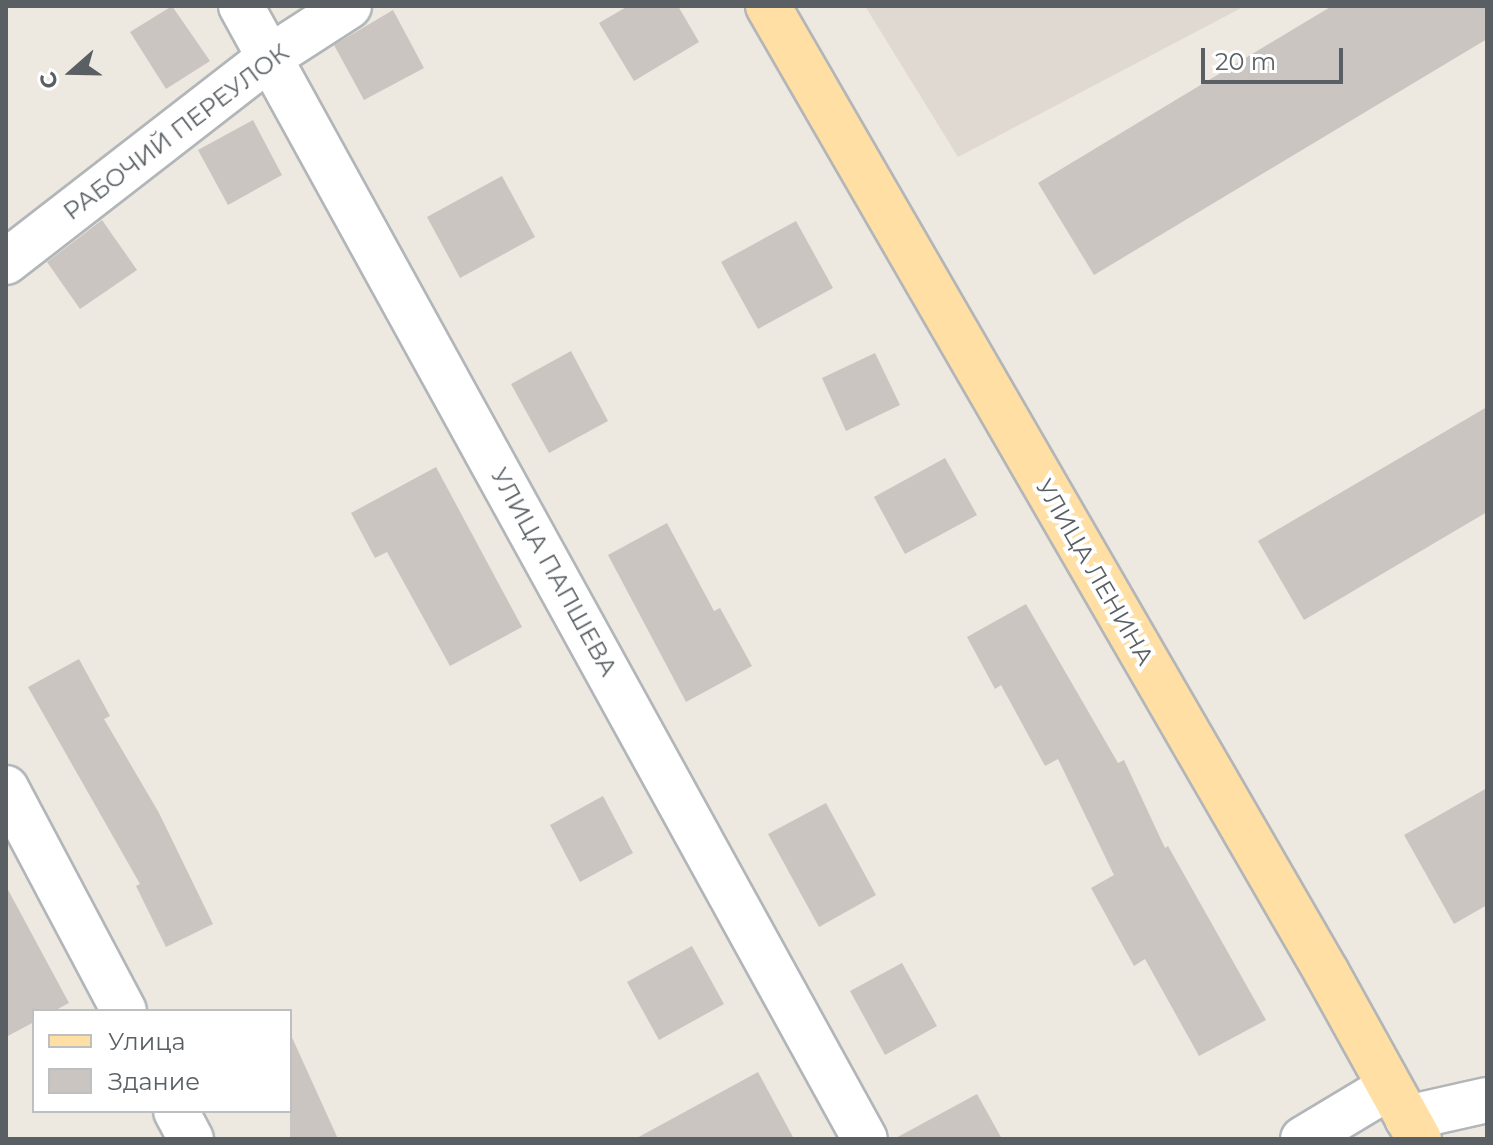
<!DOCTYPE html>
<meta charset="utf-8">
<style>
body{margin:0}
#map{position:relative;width:1493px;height:1145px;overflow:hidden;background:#ede8e0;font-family:Montserrat,sans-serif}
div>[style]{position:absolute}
.education>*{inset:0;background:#e0d9d1}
.building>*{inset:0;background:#cac5c0}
.roads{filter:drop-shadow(2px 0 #b2b6b9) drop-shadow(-2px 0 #b2b6b9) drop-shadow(0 2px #b2b6b9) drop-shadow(0 -2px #b2b6b9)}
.minor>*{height:44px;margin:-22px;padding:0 22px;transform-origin:22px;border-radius:22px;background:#fff}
.major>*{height:44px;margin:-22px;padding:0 22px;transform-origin:22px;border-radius:22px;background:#ffdfa4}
span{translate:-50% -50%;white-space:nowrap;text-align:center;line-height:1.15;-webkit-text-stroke:8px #fff;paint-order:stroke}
.street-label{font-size:24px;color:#595f63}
.frame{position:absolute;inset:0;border:8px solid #595f63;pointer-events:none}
.legend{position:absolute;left:32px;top:1009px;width:260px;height:104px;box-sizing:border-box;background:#fff;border:2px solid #bdbfc1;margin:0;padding:10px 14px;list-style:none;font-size:24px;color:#595f63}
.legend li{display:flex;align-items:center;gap:16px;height:40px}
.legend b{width:40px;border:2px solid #bdbfc1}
.north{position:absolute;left:32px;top:32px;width:80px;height:80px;-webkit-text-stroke:6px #fff;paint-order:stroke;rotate:250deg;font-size:22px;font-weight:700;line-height:32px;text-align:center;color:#595f63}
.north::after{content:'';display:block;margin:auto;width:28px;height:36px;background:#595f63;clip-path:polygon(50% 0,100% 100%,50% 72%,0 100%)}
.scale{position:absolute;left:1201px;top:48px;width:142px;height:36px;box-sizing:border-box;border:4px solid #595f63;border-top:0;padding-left:10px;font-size:24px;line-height:28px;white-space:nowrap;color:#595f63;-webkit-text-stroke:6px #fff;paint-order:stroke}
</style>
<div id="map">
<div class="education">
<div style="clip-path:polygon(865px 6px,1245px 6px,958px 157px)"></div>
</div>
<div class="building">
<div style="clip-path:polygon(172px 6px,210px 61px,166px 89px,130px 32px)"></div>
<div style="clip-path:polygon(628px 6px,678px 6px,699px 42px,634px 81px,599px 23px)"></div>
<div style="clip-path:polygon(1332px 6px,1487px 6px,1487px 39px,1094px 275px,1038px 183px)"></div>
<div style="clip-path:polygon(393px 10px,424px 68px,364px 100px,334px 45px)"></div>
<div style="clip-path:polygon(253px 120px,282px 175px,228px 205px,198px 150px)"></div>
<div style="clip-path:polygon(502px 176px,535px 237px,460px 278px,427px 217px)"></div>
<div style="clip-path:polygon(102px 220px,137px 270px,80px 309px,47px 262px)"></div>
<div style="clip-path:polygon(796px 221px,833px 288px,758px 329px,721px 262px)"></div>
<div style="clip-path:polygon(571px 351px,608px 421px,549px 453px,511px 384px)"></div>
<div style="clip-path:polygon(875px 353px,900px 405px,846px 431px,822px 378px)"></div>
<div style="clip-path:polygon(1487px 407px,1487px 512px,1304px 620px,1258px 541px)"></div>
<div style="clip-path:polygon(945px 458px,977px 515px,905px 554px,874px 497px)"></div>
<div style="clip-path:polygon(436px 467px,522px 627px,450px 666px,387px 552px,375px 558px,351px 513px)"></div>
<div style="clip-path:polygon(667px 523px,714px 611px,720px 608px,752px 666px,686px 702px,608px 555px)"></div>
<div style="clip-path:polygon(1026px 604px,1118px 763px,1124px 760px,1165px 848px,1168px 846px,1266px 1020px,1199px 1056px,1145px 959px,1134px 966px,1091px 888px,1114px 875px,1058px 759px,1045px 766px,1001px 685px,995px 689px,967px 637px)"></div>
<div style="clip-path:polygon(79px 659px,110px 716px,104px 719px,159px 813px,213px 924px,166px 947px,136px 886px,140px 884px,28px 687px)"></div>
<div style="clip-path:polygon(1487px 788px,1487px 905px,1454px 924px,1404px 835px)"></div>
<div style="clip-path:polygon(603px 796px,633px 853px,580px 882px,550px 825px)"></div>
<div style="clip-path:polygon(826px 803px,876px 895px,819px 927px,768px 834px)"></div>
<div style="clip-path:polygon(6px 886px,69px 1003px,54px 1011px,34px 1011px,34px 1022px,6px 1037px)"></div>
<div style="clip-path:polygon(692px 946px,724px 1004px,659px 1040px,627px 982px)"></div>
<div style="clip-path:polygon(902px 963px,937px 1026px,885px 1055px,850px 991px)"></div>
<div style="clip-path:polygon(290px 1033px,338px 1139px,290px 1139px)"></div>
<div style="clip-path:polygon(758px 1072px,794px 1139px,635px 1139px)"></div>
<div style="clip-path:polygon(977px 1094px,1002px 1139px,894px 1139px)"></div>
</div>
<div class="roads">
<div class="minor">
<div style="left:241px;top:6px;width:1293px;rotate:61.16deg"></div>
<div style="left:6px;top:262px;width:334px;rotate:-37.8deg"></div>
<div style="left:270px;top:57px;width:94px;rotate:-32.8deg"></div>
<div style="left:6px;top:788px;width:252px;rotate:62.1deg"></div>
<div style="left:176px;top:1111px;width:32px;rotate:62deg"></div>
<div style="left:1407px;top:1118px;width:82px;rotate:-12.7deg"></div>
<div style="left:1303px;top:1139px;width:99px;rotate:-31deg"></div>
</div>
<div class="major">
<div style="left:768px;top:6px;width:1117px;rotate:59.97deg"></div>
<div style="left:1327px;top:973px;width:190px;rotate:61deg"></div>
</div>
</div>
<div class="street-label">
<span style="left:176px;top:132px;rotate:-37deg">РАБОЧИЙ ПЕРЕУЛОК</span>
<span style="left:554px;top:572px;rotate:61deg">УЛИЦА ПАПШЕВА</span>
<span style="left:1095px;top:572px;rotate:60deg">УЛИЦА ЛЕНИНА</span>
</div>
<div class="frame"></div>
<ul class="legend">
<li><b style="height:10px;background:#ffdfa4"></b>Улица</li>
<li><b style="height:22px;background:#cac5c0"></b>Здание</li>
</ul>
<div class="north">С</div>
<div class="scale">20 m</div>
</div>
